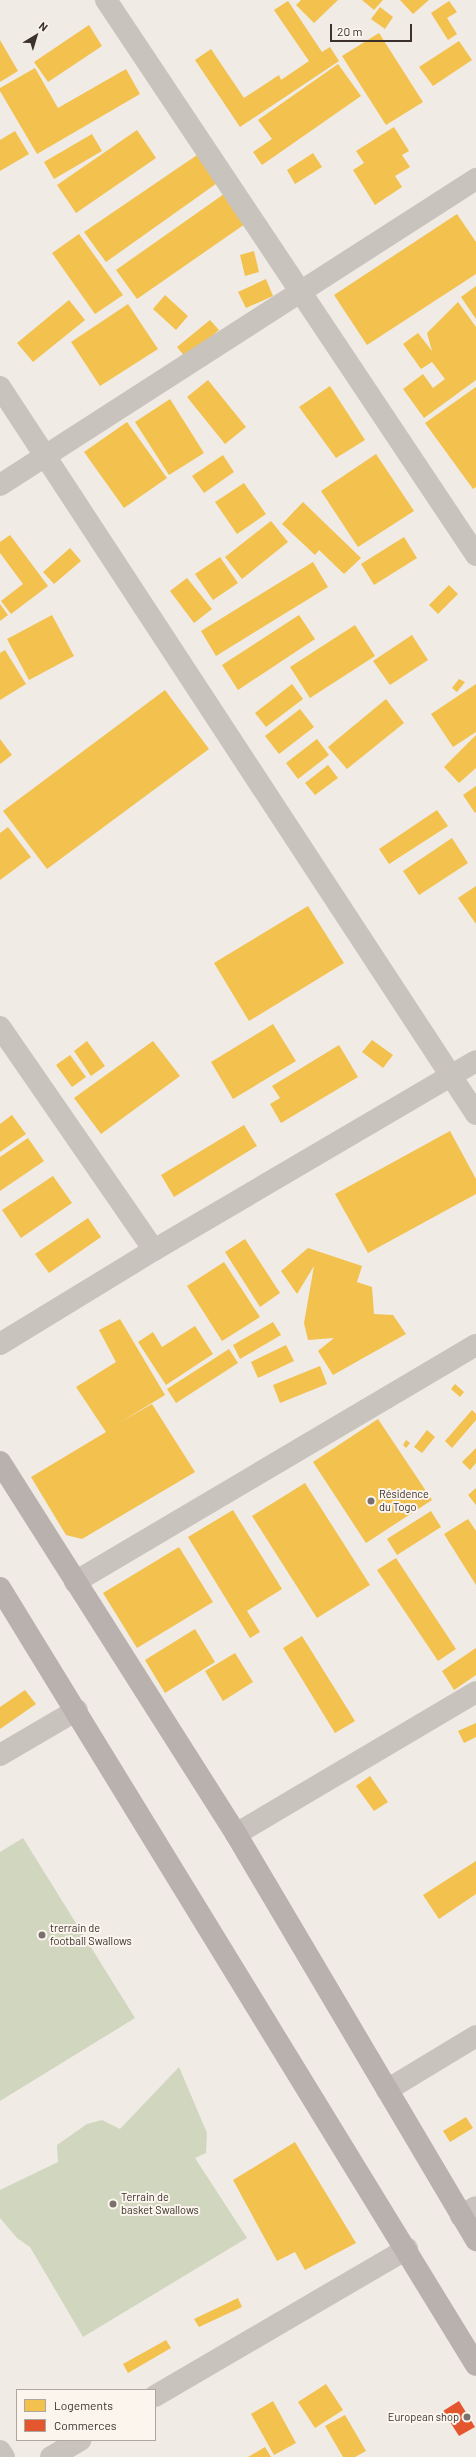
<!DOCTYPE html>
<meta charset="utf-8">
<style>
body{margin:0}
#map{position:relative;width:476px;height:2457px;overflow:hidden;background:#f0ebe5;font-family:Barlow,sans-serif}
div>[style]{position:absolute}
.green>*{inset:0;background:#d1d6bf}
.homes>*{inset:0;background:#f2c14e}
.shops>*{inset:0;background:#e4572e}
.minor>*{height:22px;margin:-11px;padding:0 11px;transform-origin:11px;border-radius:11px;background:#c9c3be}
.major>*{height:22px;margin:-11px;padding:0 11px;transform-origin:11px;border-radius:11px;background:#b8b1ad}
.dots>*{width:11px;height:11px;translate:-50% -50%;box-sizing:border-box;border:2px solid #fbf5ee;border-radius:50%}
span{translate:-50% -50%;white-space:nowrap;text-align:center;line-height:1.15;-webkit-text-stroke:4px #fbf5ee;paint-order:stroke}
.poi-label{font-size:11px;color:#3b302b}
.left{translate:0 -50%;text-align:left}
.right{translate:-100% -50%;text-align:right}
.legend{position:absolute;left:16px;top:2389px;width:140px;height:52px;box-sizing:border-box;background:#fbf5ee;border:1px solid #aea6a0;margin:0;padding:5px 7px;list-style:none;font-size:12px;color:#3b302b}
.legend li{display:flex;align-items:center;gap:8px;height:20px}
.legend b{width:20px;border:1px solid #aea6a0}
.north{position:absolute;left:16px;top:16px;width:40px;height:40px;-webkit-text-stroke:3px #fbf5ee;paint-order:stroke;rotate:38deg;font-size:11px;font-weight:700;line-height:16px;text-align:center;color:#3b302b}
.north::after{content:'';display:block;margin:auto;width:14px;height:18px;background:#3b302b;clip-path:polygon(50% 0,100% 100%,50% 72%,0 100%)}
.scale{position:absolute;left:330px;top:24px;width:82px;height:18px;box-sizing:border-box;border:2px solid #3b302b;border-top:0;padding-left:5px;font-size:12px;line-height:14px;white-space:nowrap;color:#3b302b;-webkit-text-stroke:3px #fbf5ee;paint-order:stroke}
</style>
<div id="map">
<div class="green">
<div style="clip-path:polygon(23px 1838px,135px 2018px,0 2101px,0 1852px)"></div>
<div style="clip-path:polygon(179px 2067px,207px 2133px,206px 2153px,195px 2158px,247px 2238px,83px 2337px,30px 2247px,17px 2238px,0 2218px,0 2190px,58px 2162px,57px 2145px,87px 2124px,102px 2120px,120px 2129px)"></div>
</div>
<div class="homes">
<div style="clip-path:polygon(301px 0,338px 0,314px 23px,296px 5px)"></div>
<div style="clip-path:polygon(362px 0,383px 0,374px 10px)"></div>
<div style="clip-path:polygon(400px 0,429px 0,413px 14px)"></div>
<div style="clip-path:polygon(288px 1px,322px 52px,330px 47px,339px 61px,240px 127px,195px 60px,211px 49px,244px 98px,279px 75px,281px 80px,309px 61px,274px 10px)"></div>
<div style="clip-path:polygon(449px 1px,457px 12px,447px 18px,457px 34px,448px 40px,431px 13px)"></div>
<div style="clip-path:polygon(380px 7px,393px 17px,385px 29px,371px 19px)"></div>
<div style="clip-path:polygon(89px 25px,102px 46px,48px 82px,34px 62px)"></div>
<div style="clip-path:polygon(379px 33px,423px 102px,386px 125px,342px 56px)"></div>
<div style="clip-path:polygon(0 40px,18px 71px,0 82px)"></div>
<div style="clip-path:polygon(459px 41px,472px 60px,433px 86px,419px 67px)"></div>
<div style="clip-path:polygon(338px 64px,361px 96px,262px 165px,253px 152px,272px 139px,258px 120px)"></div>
<div style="clip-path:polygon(35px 68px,58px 108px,126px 69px,140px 94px,37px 154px,0 91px,0 88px)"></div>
<div style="clip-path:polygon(394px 127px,409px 151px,402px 155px,410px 167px,395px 176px,402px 187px,375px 205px,353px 170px,364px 163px,356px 151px)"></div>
<div style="clip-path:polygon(137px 130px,156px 158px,76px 213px,57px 185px)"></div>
<div style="clip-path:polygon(15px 131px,29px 154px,0 171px,0 140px)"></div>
<div style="clip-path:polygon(92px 134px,102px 151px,54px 179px,44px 162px)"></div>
<div style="clip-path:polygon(200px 153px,220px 181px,106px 262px,84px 232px)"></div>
<div style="clip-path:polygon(313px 153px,322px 167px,295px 184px,287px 170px)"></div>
<div style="clip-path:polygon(224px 194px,245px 224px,137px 299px,116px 270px)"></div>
<div style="clip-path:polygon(457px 214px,476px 242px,476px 274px,367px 345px,334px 295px)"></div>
<div style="clip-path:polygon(79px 234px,123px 295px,95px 314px,52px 253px)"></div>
<div style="clip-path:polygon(254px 251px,259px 272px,245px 276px,240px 255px)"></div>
<div style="clip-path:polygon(266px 279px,273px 296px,246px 308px,238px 292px)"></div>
<div style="clip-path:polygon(476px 286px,476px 319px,461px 297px)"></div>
<div style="clip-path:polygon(165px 295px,188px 316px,176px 330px,153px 309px)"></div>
<div style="clip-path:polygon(69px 300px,85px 320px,33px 362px,17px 343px)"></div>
<div style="clip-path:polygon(458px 302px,476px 327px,476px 380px,424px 418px,403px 389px,423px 374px,433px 388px,445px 379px,432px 362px,421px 369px,403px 344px,418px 333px,432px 351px,427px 333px)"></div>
<div style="clip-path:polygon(128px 304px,158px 349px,100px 386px,71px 342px)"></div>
<div style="clip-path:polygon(210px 320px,219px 330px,186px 358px,177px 347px)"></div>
<div style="clip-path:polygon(208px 380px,246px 427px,225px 444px,187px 397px)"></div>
<div style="clip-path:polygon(330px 386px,365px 440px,336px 458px,299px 407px)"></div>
<div style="clip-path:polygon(476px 387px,476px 487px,473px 489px,425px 423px)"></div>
<div style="clip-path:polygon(170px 399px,204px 453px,169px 475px,135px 422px)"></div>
<div style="clip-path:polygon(127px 422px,167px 478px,124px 508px,84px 452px)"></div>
<div style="clip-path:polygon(376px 454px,414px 511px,358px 547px,321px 491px)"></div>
<div style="clip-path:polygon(223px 455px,234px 472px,204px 493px,192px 476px)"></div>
<div style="clip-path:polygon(244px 483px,266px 514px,237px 534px,215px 502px)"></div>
<div style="clip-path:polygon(303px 502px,361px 558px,344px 574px,319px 550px,315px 555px,282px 524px)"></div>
<div style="clip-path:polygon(271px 521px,288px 542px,242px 579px,225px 557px)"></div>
<div style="clip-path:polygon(10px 535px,48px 586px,11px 614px,1px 601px,23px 584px,0 553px,0 542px)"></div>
<div style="clip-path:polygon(404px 537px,417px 558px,374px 585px,361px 564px)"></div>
<div style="clip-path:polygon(70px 548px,81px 561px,54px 584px,43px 572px)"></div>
<div style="clip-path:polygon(220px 557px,238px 583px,213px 600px,195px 574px)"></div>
<div style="clip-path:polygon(313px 562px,328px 587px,216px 656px,201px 631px)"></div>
<div style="clip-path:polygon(187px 578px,212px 609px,194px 623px,170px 591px)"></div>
<div style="clip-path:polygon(449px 585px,458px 594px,438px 614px,429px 605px)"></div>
<div style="clip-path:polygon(0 604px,8px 615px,0 621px)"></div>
<div style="clip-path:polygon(52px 615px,74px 656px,29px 680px,7px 639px)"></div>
<div style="clip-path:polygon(299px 615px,315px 639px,238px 690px,222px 665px)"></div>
<div style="clip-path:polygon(355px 625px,375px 656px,310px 698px,290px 667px)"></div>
<div style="clip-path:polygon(412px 635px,428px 660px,390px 685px,373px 661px)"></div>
<div style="clip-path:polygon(5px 650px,26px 684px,0 700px,0 653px)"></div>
<div style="clip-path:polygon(459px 679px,465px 682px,457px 692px,452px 688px)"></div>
<div style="clip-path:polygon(292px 684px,303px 699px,266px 727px,255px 713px)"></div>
<div style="clip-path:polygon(476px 684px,476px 732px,453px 747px,431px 714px)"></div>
<div style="clip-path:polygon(165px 690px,209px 749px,47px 869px,3px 811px)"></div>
<div style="clip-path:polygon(386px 699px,404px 723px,347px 769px,328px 747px)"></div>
<div style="clip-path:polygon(300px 709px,314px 727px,279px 754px,265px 736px)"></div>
<div style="clip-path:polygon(476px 735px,476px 768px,459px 783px,444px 767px)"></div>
<div style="clip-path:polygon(0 739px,12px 755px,0 764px)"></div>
<div style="clip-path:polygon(317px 739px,329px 755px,298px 779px,286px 763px)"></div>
<div style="clip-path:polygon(328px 765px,338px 778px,315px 795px,305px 783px)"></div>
<div style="clip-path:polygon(476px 786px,476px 812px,475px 813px,463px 795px)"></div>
<div style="clip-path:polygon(437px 810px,448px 826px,389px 864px,379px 849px)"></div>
<div style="clip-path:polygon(8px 827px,31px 857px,0 880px,0 833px)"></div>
<div style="clip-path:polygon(452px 838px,468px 863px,419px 895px,403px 871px)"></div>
<div style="clip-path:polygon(476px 886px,476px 924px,458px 898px)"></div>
<div style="clip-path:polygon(308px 906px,344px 963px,249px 1021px,214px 963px)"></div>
<div style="clip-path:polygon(273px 1024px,296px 1061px,233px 1099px,211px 1062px)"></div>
<div style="clip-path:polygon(372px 1040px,393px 1055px,383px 1068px,362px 1052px)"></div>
<div style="clip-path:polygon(87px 1041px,105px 1066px,91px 1076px,74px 1051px)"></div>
<div style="clip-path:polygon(153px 1041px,180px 1076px,101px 1134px,74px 1098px)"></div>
<div style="clip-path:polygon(339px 1045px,358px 1077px,281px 1123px,270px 1104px,280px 1098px,272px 1086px)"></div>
<div style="clip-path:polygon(70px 1055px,86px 1077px,72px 1087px,56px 1065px)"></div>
<div style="clip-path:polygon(12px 1115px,26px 1134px,0 1152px,0 1124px)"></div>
<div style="clip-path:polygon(244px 1125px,257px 1146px,174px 1197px,161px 1175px)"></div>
<div style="clip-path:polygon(450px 1131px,476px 1179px,476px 1194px,368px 1253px,335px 1194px)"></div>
<div style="clip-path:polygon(28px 1138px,44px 1161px,0 1191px,0 1157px)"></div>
<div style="clip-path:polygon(53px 1176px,72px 1203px,21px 1238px,2px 1210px)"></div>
<div style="clip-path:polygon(88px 1218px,101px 1237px,49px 1273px,35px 1254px)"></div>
<div style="clip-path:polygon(245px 1239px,280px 1293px,260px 1307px,225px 1252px)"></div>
<div style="clip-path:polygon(308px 1248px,362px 1266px,357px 1282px,372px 1287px,374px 1314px,393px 1315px,406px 1334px,333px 1375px,318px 1351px,334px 1338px,308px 1340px,304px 1323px,314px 1266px,297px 1294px,281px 1271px)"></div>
<div style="clip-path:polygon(224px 1262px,260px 1317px,222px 1341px,187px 1286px)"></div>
<div style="clip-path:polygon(120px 1319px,165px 1395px,119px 1423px,152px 1404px,195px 1472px,82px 1539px,66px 1535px,31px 1477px,106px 1432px,76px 1387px,116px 1362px,99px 1330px)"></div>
<div style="clip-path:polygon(273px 1322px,281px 1335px,240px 1359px,233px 1345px)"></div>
<div style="clip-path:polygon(195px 1326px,213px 1354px,166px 1385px,138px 1342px,153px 1332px,162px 1347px)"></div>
<div style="clip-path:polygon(286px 1345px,294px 1361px,258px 1378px,251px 1362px)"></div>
<div style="clip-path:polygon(229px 1349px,238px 1363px,176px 1403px,167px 1389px)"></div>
<div style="clip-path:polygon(320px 1366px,327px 1384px,280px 1403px,273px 1385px)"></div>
<div style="clip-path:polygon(455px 1384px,464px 1392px,460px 1397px,451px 1389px)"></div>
<div style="clip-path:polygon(472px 1410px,476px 1414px,476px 1420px,452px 1448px,445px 1441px)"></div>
<div style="clip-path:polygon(378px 1419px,432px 1500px,366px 1543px,313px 1462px)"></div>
<div style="clip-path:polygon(427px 1430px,435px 1437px,422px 1453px,414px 1447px)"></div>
<div style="clip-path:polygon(406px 1440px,410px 1443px,406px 1448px,403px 1445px)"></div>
<div style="clip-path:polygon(476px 1448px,476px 1463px,470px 1470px,462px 1462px)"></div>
<div style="clip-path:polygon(305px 1483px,370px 1585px,317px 1618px,252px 1516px)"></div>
<div style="clip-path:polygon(476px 1488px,476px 1505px,468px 1495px)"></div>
<div style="clip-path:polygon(233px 1510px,282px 1589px,247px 1611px,260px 1632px,250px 1638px,188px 1537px)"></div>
<div style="clip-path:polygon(431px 1511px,441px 1527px,397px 1555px,387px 1539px)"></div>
<div style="clip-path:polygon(468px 1519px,476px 1531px,476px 1585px,444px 1534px)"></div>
<div style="clip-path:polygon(179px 1547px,213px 1602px,137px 1648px,103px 1593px)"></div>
<div style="clip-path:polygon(396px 1558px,456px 1649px,438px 1661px,377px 1570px)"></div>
<div style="clip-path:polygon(195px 1629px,215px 1662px,165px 1693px,145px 1660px)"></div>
<div style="clip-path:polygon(302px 1636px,355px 1721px,335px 1733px,283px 1648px)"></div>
<div style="clip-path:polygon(476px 1648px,476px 1675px,454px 1690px,442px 1671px)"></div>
<div style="clip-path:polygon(235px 1653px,253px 1682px,223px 1701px,205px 1671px)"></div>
<div style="clip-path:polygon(25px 1690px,36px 1704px,0 1729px,0 1707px)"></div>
<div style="clip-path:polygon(476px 1723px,476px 1737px,464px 1743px,458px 1731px)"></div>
<div style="clip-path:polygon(370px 1776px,388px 1802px,374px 1811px,356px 1786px)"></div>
<div style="clip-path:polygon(476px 1861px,476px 1894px,439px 1919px,423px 1895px)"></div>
<div style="clip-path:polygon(466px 2117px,473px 2128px,450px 2142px,443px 2131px)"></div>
<div style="clip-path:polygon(295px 2142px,356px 2243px,305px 2270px,295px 2252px,277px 2261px,233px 2180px)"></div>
<div style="clip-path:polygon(238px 2298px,242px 2307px,199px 2327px,194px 2319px)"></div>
<div style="clip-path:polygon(166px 2340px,171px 2348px,128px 2373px,123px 2364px)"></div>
<div style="clip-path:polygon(326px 2384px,343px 2410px,315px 2428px,298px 2402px)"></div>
<div style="clip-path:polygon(273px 2401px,296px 2443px,274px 2455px,251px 2414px)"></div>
<div style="clip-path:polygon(345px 2415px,366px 2451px,355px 2457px,343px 2457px,325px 2426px)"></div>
<div style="clip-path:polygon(265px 2447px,271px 2457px,248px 2457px)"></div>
</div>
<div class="shops">
<div style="clip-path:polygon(459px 2401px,475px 2427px,459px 2436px,443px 2411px)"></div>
</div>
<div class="minor">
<div style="left:106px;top:0;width:667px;rotate:56.31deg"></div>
<div style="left:0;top:387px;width:869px;rotate:56.79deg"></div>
<div style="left:0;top:485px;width:566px;rotate:-32.74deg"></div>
<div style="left:0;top:1027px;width:271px;rotate:55.4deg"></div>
<div style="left:0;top:1344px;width:180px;rotate:-31.4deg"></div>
<div style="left:154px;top:1250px;width:373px;rotate:-30.4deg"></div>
<div style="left:75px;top:1582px;width:466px;rotate:-30.6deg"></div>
<div style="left:0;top:1755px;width:89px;rotate:-30.3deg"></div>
<div style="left:236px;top:1834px;width:279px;rotate:-30.6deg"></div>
<div style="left:387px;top:2090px;width:104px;rotate:-31.2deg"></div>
<div style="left:461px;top:2216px;width:17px;rotate:-31deg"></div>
<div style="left:155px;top:2396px;width:292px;rotate:-30.3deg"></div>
<div style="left:0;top:2451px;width:7px;rotate:56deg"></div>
<div style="left:51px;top:2457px;width:34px;rotate:-30deg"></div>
</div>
<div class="major">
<div style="left:0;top:1462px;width:441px;rotate:57.6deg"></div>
<div style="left:236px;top:1834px;width:472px;rotate:59.4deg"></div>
<div style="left:0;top:1588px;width:911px;rotate:58.51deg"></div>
</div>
<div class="dots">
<div style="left:371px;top:1501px;background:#7a716c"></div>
<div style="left:42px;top:1935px;background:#7a716c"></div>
<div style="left:113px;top:2204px;background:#7a716c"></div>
<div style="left:467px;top:2417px;background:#7a716c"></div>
</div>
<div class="poi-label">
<span class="left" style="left:379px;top:1501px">Résidence<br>du Togo</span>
<span class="left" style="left:50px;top:1935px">trerrain de<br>football Swallows</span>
<span class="left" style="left:121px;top:2204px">Terrain de<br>basket Swallows</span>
<span class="right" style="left:459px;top:2417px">European shop</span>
</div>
<ul class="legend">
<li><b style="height:11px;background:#f2c14e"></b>Logements</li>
<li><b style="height:11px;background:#e4572e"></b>Commerces</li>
</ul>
<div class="north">N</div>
<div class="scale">20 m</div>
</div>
